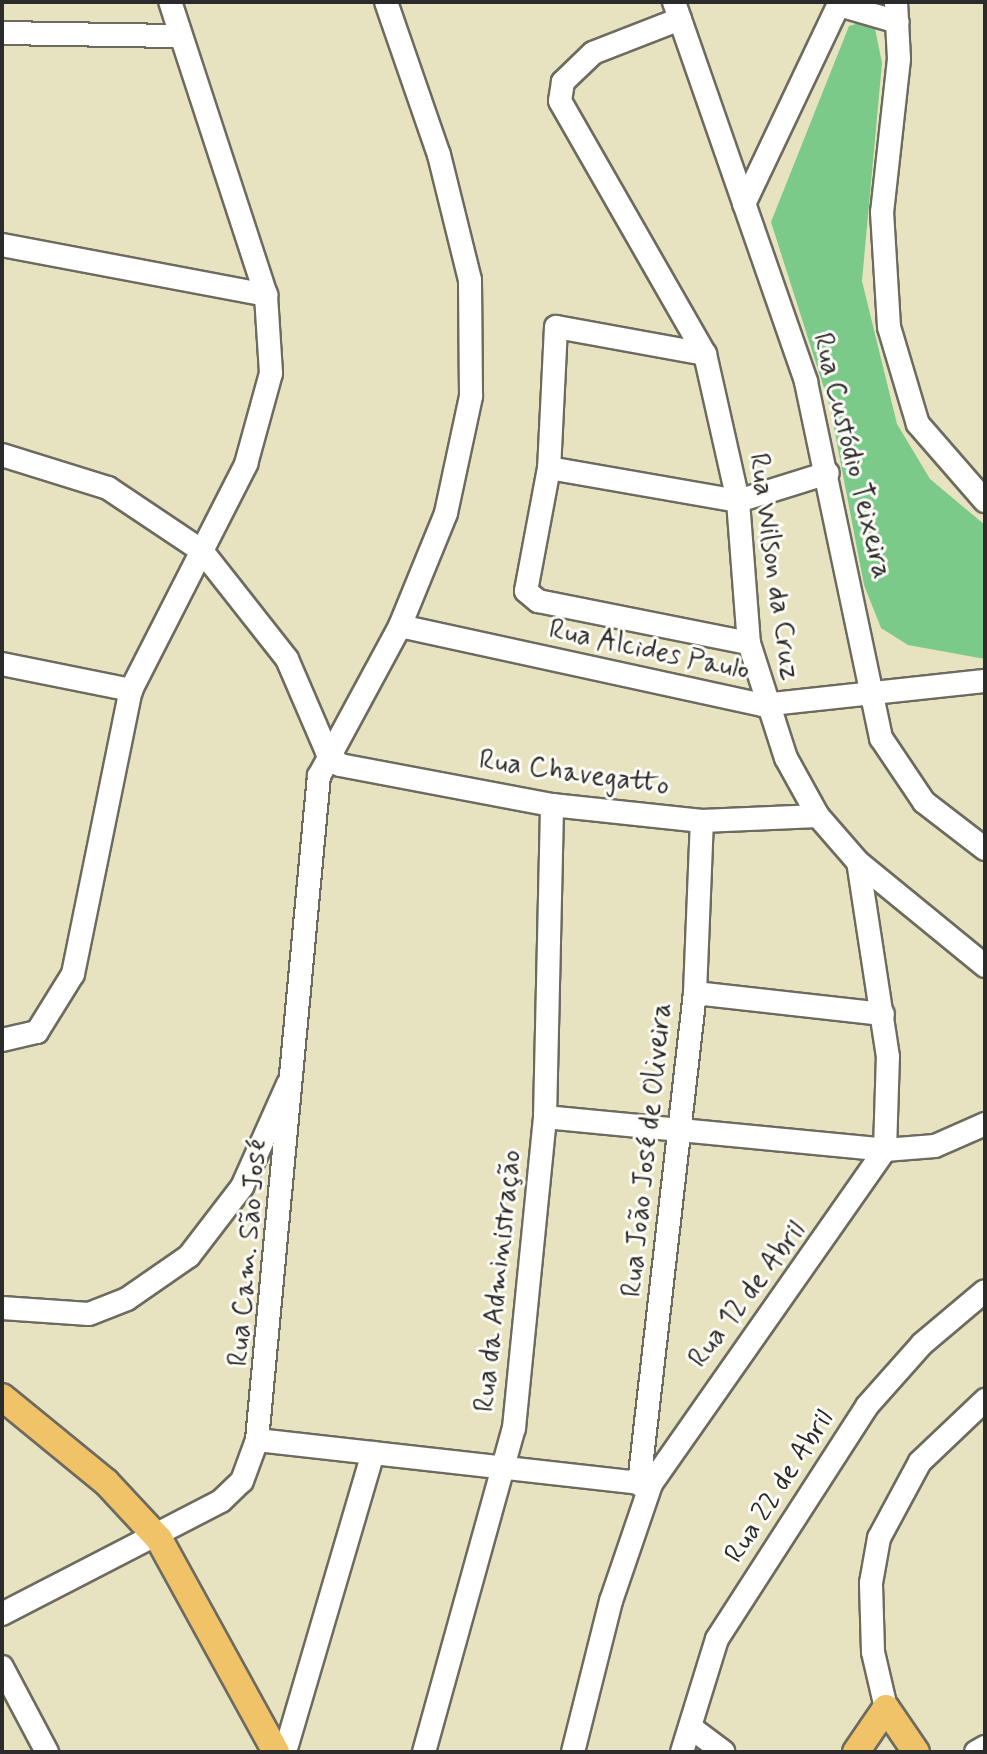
<!DOCTYPE html>
<meta charset="utf-8">
<style>
body{margin:0}
#map{position:relative;width:987px;height:1754px;overflow:hidden;background:#e7e2c0;font-family:Mynerve,sans-serif}
div>[style]{position:absolute}
.green>*{inset:0;background:#7cca89}
.roads{filter:drop-shadow(2px 0 #6d6b5f) drop-shadow(-2px 0 #6d6b5f) drop-shadow(0 2px #6d6b5f) drop-shadow(0 -2px #6d6b5f)}
.minor>*{height:22px;margin:-11px;padding:0 11px;transform-origin:11px;border-radius:11px;background:#fff}
.major>*{height:26px;margin:-13px;padding:0 13px;transform-origin:13px;border-radius:13px;background:#f1c369}
span{translate:-50% -50%;white-space:nowrap;text-align:center;line-height:1.15;-webkit-text-stroke:6px #fdfcf7;paint-order:stroke}
.street-label{font-size:28px;color:#2b2b2b}
.frame{position:absolute;inset:0;border:4px solid #2b2b2b;pointer-events:none}
</style>
<div id="map">
<div class="green">
<div style="clip-path:polygon(873px 19px,882px 63px,862px 281px,897px 424px,930px 479px,985px 525px,985px 659px,908px 645px,881px 628px,864px 585px,830px 407px,771px 222px,849px 26px)"></div>
</div>
<div class="roads">
<div class="minor">
<div style="left:674px;top:2px;width:402px;rotate:70.8deg"></div>
<div style="left:806px;top:382px;width:364px;rotate:78.1deg"></div>
<div style="left:881px;top:738px;width:77px;rotate:56.1deg"></div>
<div style="left:924px;top:802px;width:77px;rotate:37.6deg"></div>
<div style="left:896px;top:2px;width:57px;rotate:87deg"></div>
<div style="left:899px;top:59px;width:154px;rotate:96.3deg"></div>
<div style="left:882px;top:212px;width:115px;rotate:86.5deg"></div>
<div style="left:889px;top:327px;width:101px;rotate:73.4deg"></div>
<div style="left:918px;top:424px;width:102px;rotate:49deg"></div>
<div style="left:839px;top:5px;width:61px;rotate:16.1deg"></div>
<div style="left:680px;top:19px;width:93px;rotate:158.7deg"></div>
<div style="left:593px;top:53px;width:42px;rotate:136deg"></div>
<div style="left:563px;top:82px;width:19px;rotate:99deg"></div>
<div style="left:560px;top:101px;width:292px;rotate:60.2deg"></div>
<div style="left:705px;top:354px;width:151px;rotate:77.3deg"></div>
<div style="left:738px;top:501px;width:142px;rotate:85.6deg"></div>
<div style="left:749px;top:643px;width:121px;rotate:72.2deg"></div>
<div style="left:786px;top:758px;width:66px;rotate:61.1deg"></div>
<div style="left:818px;top:816px;width:61px;rotate:49deg"></div>
<div style="left:858px;top:862px;width:164px;rotate:39.3deg"></div>
<div style="left:2px;top:33px;width:178px;rotate:1deg"></div>
<div style="left:744px;top:204px;width:224px;rotate:-64.6deg"></div>
<div style="left:2px;top:245px;width:269px;rotate:10.7deg"></div>
<div style="left:705px;top:354px;width:151px;rotate:-169.7deg"></div>
<div style="left:556px;top:327px;width:141px;rotate:92.8deg"></div>
<div style="left:549px;top:468px;width:125px;rotate:100.6deg"></div>
<div style="left:526px;top:591px;width:16px;rotate:40deg"></div>
<div style="left:538px;top:601px;width:215px;rotate:11.3deg"></div>
<div style="left:2px;top:455px;width:111px;rotate:17.3deg"></div>
<div style="left:108px;top:488px;width:113px;rotate:33.8deg"></div>
<div style="left:202px;top:551px;width:137px;rotate:51.8deg"></div>
<div style="left:287px;top:659px;width:101px;rotate:66.7deg"></div>
<div style="left:327px;top:752px;width:18px;rotate:45deg"></div>
<div style="left:340px;top:765px;width:216px;rotate:10.7deg"></div>
<div style="left:552px;top:805px;width:151px;rotate:6.1deg"></div>
<div style="left:702px;top:821px;width:116px;rotate:-2.5deg"></div>
<div style="left:549px;top:468px;width:192px;rotate:9.9deg"></div>
<div style="left:738px;top:501px;width:94px;rotate:-17.3deg"></div>
<div style="left:400px;top:626px;width:371px;rotate:12.3deg"></div>
<div style="left:763px;top:705px;width:223px;rotate:-6.2deg"></div>
<div style="left:2px;top:664px;width:132px;rotate:11.4deg"></div>
<div style="left:695px;top:993px;width:189px;rotate:6.4deg"></div>
<div style="left:2px;top:1040px;width:36px;rotate:-13deg"></div>
<div style="left:37px;top:1032px;width:68px;rotate:-58.2deg"></div>
<div style="left:73px;top:974px;width:290px;rotate:-78.5deg"></div>
<div style="left:131px;top:690px;width:254px;rotate:-63deg"></div>
<div style="left:246px;top:464px;width:94px;rotate:-74.6deg"></div>
<div style="left:271px;top:373px;width:78px;rotate:-93.7deg"></div>
<div style="left:266px;top:295px;width:308px;rotate:-108.1deg"></div>
<div style="left:545px;top:1117px;width:342px;rotate:5.5deg"></div>
<div style="left:885px;top:1150px;width:50px;rotate:-4.6deg"></div>
<div style="left:935px;top:1146px;width:55px;rotate:-23.7deg"></div>
<div style="left:2px;top:1308px;width:87px;rotate:3.9deg"></div>
<div style="left:89px;top:1314px;width:41px;rotate:-21.5deg"></div>
<div style="left:127px;top:1299px;width:75px;rotate:-34.7deg"></div>
<div style="left:189px;top:1256px;width:87px;rotate:-52.5deg"></div>
<div style="left:242px;top:1187px;width:113px;rotate:-65.9deg"></div>
<div style="left:257px;top:1440px;width:396px;rotate:6.4deg"></div>
<div style="left:639px;top:1484px;width:494px;rotate:-83.5deg"></div>
<div style="left:695px;top:993px;width:172px;rotate:-87.7deg"></div>
<div style="left:2px;top:1614px;width:246px;rotate:-27.3deg"></div>
<div style="left:221px;top:1501px;width:29px;rotate:-44deg"></div>
<div style="left:242px;top:1481px;width:44px;rotate:-69.9deg"></div>
<div style="left:257px;top:1440px;width:667px;rotate:-84.67deg"></div>
<div style="left:319px;top:776px;width:170px;rotate:-61.6deg"></div>
<div style="left:400px;top:626px;width:122px;rotate:-67.8deg"></div>
<div style="left:446px;top:513px;width:120px;rotate:-77.9deg"></div>
<div style="left:471px;top:396px;width:116px;rotate:-90.5deg"></div>
<div style="left:470px;top:280px;width:129px;rotate:-103.9deg"></div>
<div style="left:439px;top:155px;width:162px;rotate:-109.1deg"></div>
<div style="left:2px;top:1667px;width:96px;rotate:62.1deg"></div>
<div style="left:886px;top:1708px;width:57px;rotate:-103.1deg"></div>
<div style="left:873px;top:1652px;width:69px;rotate:-91.7deg"></div>
<div style="left:871px;top:1583px;width:46px;rotate:-79.9deg"></div>
<div style="left:879px;top:1538px;width:86px;rotate:-61.7deg"></div>
<div style="left:920px;top:1462px;width:90px;rotate:-43.6deg"></div>
<div style="left:693px;top:1729px;width:38px;rotate:37deg"></div>
<div style="left:285px;top:1752px;width:312px;rotate:-73.6deg"></div>
<div style="left:424px;top:1752px;width:336px;rotate:-74.5deg"></div>
<div style="left:514px;top:1428px;width:313px;rotate:-84.3deg"></div>
<div style="left:545px;top:1117px;width:312px;rotate:-88.7deg"></div>
<div style="left:573px;top:1752px;width:156px;rotate:-75.9deg"></div>
<div style="left:611px;top:1601px;width:124px;rotate:-71.1deg"></div>
<div style="left:651px;top:1484px;width:408px;rotate:-55deg"></div>
<div style="left:885px;top:1150px;width:93px;rotate:-88.2deg"></div>
<div style="left:888px;top:1057px;width:197px;rotate:-98.7deg"></div>
<div style="left:682px;top:1752px;width:118px;rotate:-72.8deg"></div>
<div style="left:717px;top:1639px;width:277px;rotate:-57.2deg"></div>
<div style="left:867px;top:1406px;width:83px;rotate:-48.4deg"></div>
<div style="left:922px;top:1344px;width:82px;rotate:-40.1deg"></div>
<div style="left:976px;top:1752px;width:10px;rotate:-29deg"></div>
</div>
<div class="major">
<div style="left:2px;top:1397px;width:134px;rotate:39.3deg"></div>
<div style="left:106px;top:1482px;width:78px;rotate:47.1deg"></div>
<div style="left:159px;top:1539px;width:243px;rotate:61.2deg"></div>
<div style="left:856px;top:1752px;width:53px;rotate:-55.7deg"></div>
<div style="left:886px;top:1708px;width:53px;rotate:55.7deg"></div>
</div>
</div>
<div class="street-label">
<span style="left:851px;top:456px;rotate:76deg">Rua Custódio Teixeira</span>
<span style="left:773px;top:567px;rotate:82deg">Rua Wilson da Cruz</span>
<span style="left:649px;top:651px;rotate:12deg">Rua Alcides Paulo</span>
<span style="left:574px;top:774px;rotate:8deg">Rua Chavegatto</span>
<span style="left:648px;top:1150px;rotate:-84deg">Rua João José de Oliveira</span>
<span style="left:249px;top:1253px;rotate:-85deg">Rua Cam. São José</span>
<span style="left:499px;top:1281px;rotate:-84deg">Rua da Administração</span>
<span style="left:748px;top:1295px;rotate:-53deg">Rua 12 de Abril</span>
<span style="left:780px;top:1487px;rotate:-57deg">Rua 22 de Abril</span>
</div>
<div class="frame"></div>
</div>
